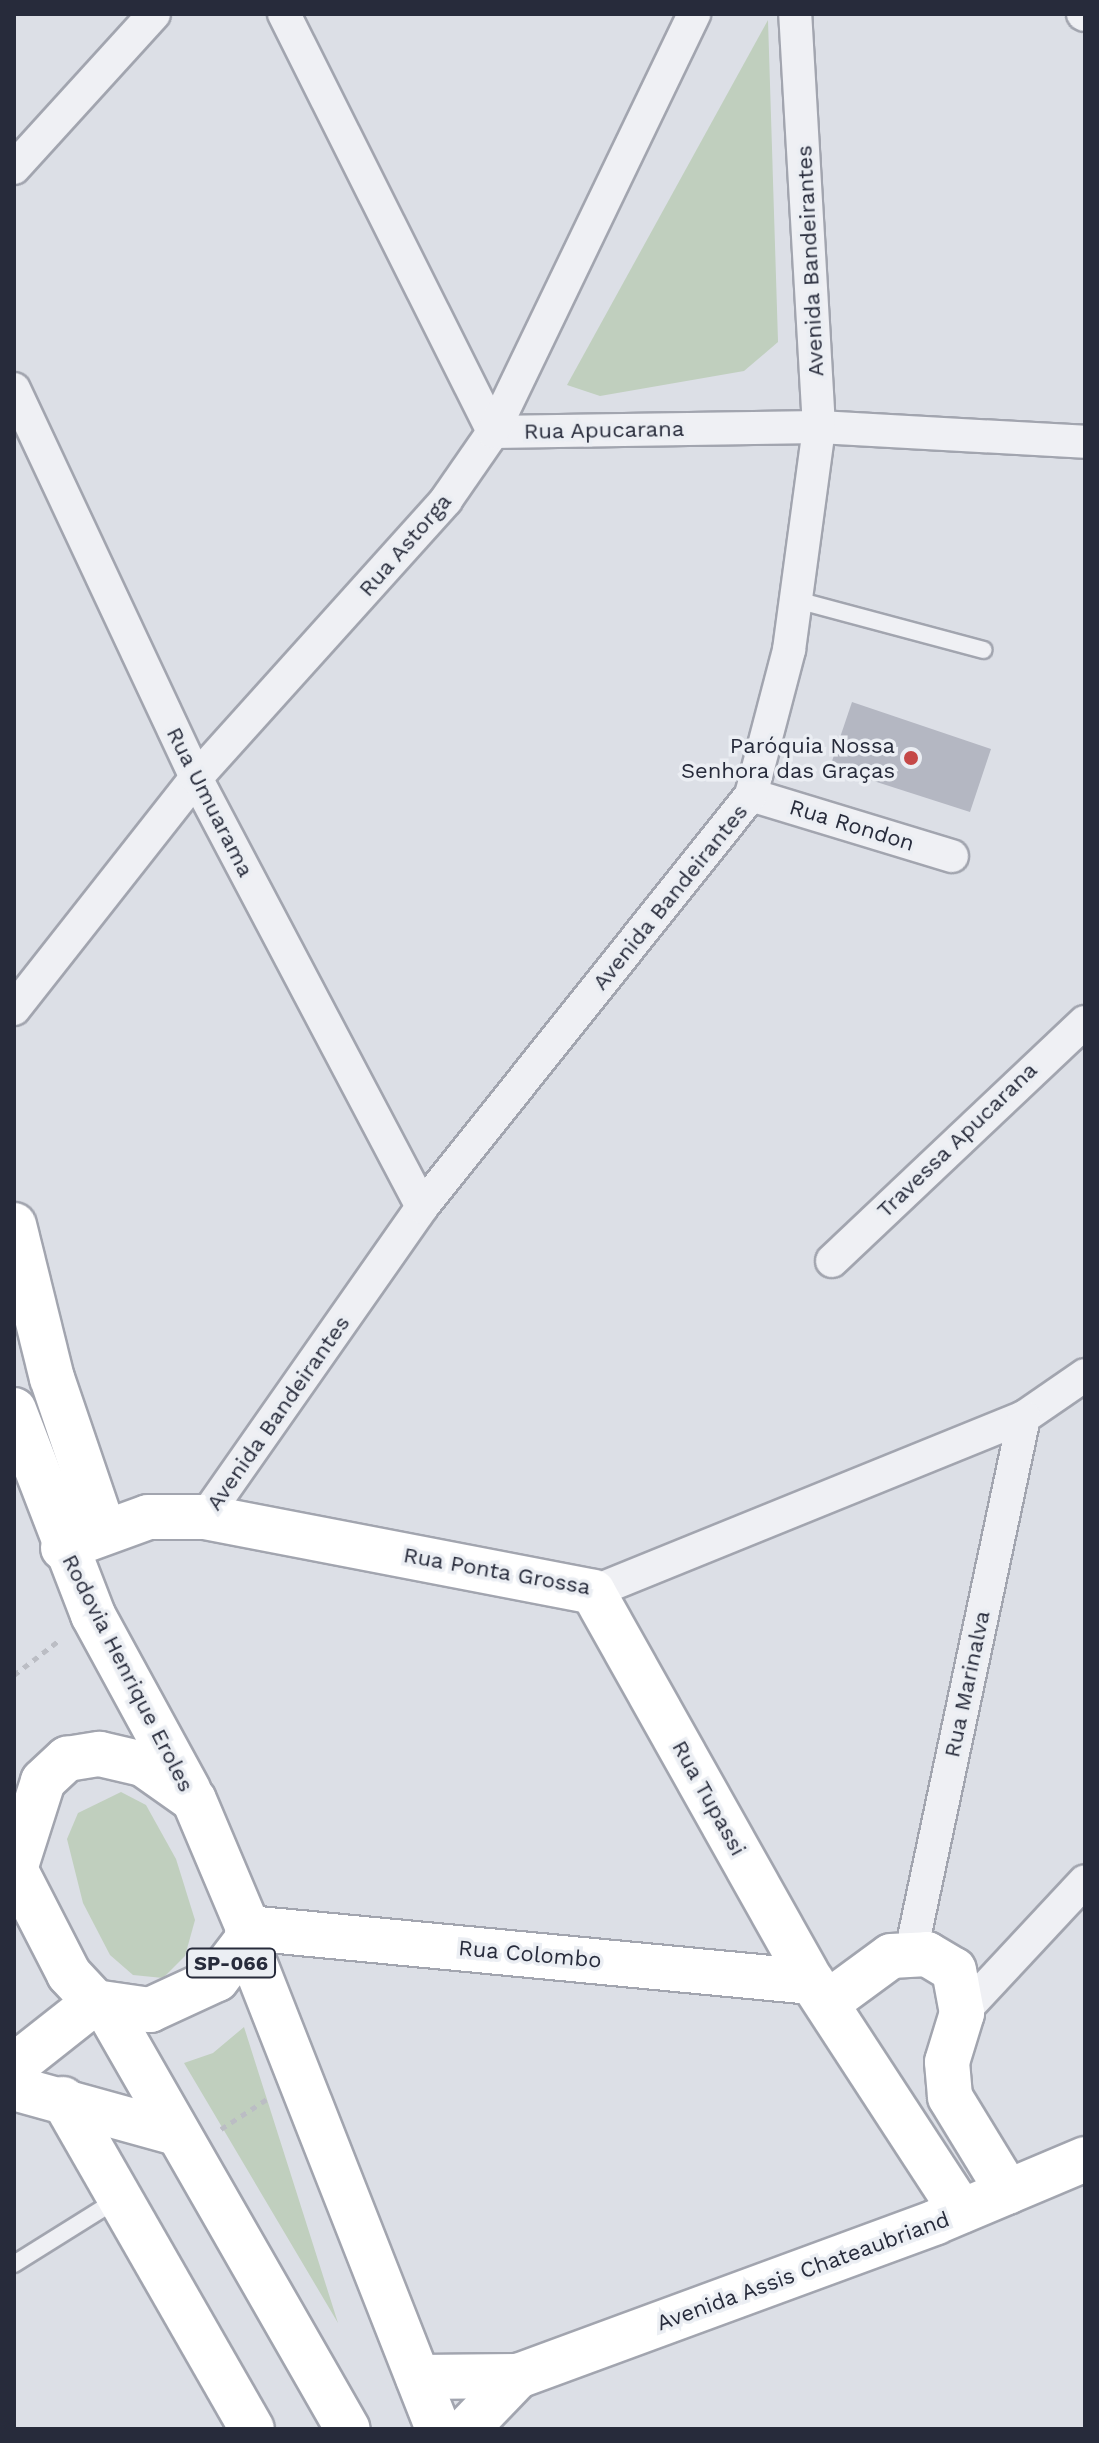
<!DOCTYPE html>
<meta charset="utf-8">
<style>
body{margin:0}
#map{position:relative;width:1099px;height:2443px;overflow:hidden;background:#dcdfe6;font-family:"Work Sans",sans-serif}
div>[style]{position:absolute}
.green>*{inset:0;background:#c0cfbe}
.building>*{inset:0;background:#b4b7c2}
.path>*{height:5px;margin-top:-2.5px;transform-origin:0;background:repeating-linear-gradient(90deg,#bbbdc4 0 6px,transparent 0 12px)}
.roads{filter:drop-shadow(2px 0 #a2a5af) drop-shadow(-2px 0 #a2a5af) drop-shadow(0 2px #a2a5af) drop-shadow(0 -2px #a2a5af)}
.lane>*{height:16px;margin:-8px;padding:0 8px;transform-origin:8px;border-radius:8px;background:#eff0f4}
.street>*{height:32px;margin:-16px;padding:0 16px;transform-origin:16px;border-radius:16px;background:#eff0f4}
.secondary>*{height:44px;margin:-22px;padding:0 22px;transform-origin:22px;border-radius:22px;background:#fff}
.primary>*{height:44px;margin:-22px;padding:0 22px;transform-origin:22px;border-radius:22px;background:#fff}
.dots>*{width:22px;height:22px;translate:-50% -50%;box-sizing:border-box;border:4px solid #ebeef3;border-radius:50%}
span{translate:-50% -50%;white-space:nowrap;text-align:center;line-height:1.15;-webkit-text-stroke:7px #ebeef3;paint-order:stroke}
.shield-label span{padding:2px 6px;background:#ebeef3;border:2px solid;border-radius:6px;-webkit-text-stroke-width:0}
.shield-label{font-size:20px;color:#272b3b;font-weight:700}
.street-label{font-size:22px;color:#272b3b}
.poi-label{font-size:22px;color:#272b3b}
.right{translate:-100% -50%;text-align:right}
.frame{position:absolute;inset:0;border:16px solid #272b3b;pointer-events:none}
</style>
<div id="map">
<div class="green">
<div style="clip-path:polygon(768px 20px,778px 342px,744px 371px,600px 396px,567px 385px)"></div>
<div style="clip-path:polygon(121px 1792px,146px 1805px,176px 1859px,195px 1920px,185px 1956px,163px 1978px,133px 1975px,110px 1955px,83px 1903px,67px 1839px,78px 1813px)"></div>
<div style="clip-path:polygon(244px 2027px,338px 2323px,184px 2063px,213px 2053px)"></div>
</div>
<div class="building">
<div style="clip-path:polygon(852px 702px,991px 749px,970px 812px,830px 767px)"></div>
</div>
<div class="path">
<div style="left:14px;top:1675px;width:59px;rotate:-37.5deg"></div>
<div style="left:221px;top:2129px;width:55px;rotate:-33.1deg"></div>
</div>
<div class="roads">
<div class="lane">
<div style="left:797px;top:600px;width:193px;rotate:15deg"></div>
<div style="left:14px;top:2264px;width:123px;rotate:-32deg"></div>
</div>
<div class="street">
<div style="left:284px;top:14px;width:467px;rotate:63.4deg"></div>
<div style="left:493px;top:432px;width:326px;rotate:-0.9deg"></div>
<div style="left:819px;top:427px;width:266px;rotate:3.2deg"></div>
<div style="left:1083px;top:14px;width:2px;rotate:27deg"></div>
<div style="left:14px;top:168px;width:208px;rotate:-47.7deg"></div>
<div style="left:14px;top:389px;width:429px;rotate:64.9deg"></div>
<div style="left:196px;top:778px;width:485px;rotate:62.2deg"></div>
<div style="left:751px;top:795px;width:210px;rotate:16.9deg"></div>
<div style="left:14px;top:1009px;width:294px;rotate:-51.8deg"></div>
<div style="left:196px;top:778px;width:374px;rotate:-48deg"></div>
<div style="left:446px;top:500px;width:83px;rotate:-55.3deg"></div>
<div style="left:493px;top:432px;width:464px;rotate:-64.3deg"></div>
<div style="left:832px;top:1261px;width:348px;rotate:-43.4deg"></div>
<div style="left:205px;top:1517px;width:378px;rotate:-55deg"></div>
<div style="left:422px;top:1207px;width:527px;rotate:-51.39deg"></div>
<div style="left:751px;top:795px;width:150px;rotate:-75.3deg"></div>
<div style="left:789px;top:650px;width:225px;rotate:-82.3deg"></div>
<div style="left:819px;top:427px;width:414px;rotate:-93.3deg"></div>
<div style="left:593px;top:1592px;width:465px;rotate:-22.1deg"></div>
<div style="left:1024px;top:1417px;width:74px;rotate:-34.5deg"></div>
<div style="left:911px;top:1952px;width:547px;rotate:-78.07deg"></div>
<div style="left:962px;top:2013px;width:180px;rotate:-47deg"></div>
</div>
<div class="secondary">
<div style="left:14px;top:1225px;width:158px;rotate:76.1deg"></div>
<div style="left:52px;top:1378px;width:162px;rotate:71.2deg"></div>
<div style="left:63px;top:1548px;width:90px;rotate:-20deg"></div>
<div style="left:148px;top:1517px;width:57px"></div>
<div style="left:205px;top:1517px;width:395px;rotate:10.9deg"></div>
<div style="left:593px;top:1592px;width:447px;rotate:60.7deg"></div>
<div style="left:812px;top:1982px;width:273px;rotate:56.9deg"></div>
<div style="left:248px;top:1928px;width:567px;rotate:5.47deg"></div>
<div style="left:827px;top:2003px;width:79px;rotate:-36.3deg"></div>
<div style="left:891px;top:1956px;width:36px;rotate:-3deg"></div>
<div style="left:927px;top:1954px;width:31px;rotate:31deg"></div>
<div style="left:954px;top:1970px;width:44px;rotate:79.5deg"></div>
<div style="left:962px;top:2013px;width:51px;rotate:107deg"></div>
<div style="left:947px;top:2062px;width:35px;rotate:85deg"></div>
<div style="left:950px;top:2097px;width:111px;rotate:58.6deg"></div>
<div style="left:14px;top:2066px;width:103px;rotate:-38.3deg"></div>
<div style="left:63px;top:2099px;width:380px;rotate:60.2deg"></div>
<div style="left:418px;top:2377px;width:100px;rotate:-0.6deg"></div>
<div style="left:518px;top:2376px;width:445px;rotate:-20.2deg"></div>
<div style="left:936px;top:2222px;width:162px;rotate:-22.9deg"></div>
<div style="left:467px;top:2429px;width:74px;rotate:-46.1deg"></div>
</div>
<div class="primary">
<div style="left:14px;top:1410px;width:220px;rotate:68.9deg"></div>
<div style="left:93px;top:1615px;width:200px;rotate:61.4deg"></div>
<div style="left:100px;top:1754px;width:44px;rotate:13.1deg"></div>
<div style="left:143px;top:1764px;width:62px;rotate:35.2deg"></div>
<div style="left:194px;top:1800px;width:139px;rotate:67.1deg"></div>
<div style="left:248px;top:1928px;width:13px;rotate:99deg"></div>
<div style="left:246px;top:1941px;width:48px;rotate:127.3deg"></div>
<div style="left:217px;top:1979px;width:74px;rotate:155.2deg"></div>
<div style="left:150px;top:2010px;width:56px;rotate:-171.7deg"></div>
<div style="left:95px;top:2002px;width:38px;rotate:-133deg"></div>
<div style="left:69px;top:1974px;width:118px;rotate:-117.2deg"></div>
<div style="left:15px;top:1869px;width:92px;rotate:-72.3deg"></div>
<div style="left:43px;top:1781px;width:33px;rotate:-43deg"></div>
<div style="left:67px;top:1759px;width:33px;rotate:-9deg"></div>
<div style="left:246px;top:1941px;width:524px;rotate:68.52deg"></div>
<div style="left:106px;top:2007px;width:486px;rotate:60.2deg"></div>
<div style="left:14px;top:2088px;width:168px;rotate:15.5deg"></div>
</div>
</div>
<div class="dots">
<div style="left:911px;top:758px;background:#c54847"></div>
</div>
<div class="shield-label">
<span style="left:231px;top:1963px">SP-066</span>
</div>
<div class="street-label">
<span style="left:810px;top:261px;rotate:-93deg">Avenida Bandeirantes</span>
<span style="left:604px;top:430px;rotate:-1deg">Rua Apucarana</span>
<span style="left:405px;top:545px;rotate:-49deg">Rua Astorga</span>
<span style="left:210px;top:802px;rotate:63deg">Rua Umuarama</span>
<span style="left:852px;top:825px;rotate:17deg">Rua Rondon</span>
<span style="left:670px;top:897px;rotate:-51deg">Avenida Bandeirantes</span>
<span style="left:957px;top:1140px;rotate:-44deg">Travessa Apucarana</span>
<span style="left:278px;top:1413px;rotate:-55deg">Avenida Bandeirantes</span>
<span style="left:497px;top:1571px;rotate:10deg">Rua Ponta Grossa</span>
<span style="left:128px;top:1673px;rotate:63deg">Rodovia Henrique Eroles</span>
<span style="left:967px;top:1684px;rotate:-78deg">Rua Marinalva</span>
<span style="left:709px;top:1798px;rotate:61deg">Rua Tupassi</span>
<span style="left:530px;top:1954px;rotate:5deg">Rua Colombo</span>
<span style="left:803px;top:2271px;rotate:-20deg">Avenida Assis Chateaubriand</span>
</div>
<div class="poi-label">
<span class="right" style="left:895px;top:758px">Paróquia Nossa<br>Senhora das Graças</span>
</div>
<div class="frame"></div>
</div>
